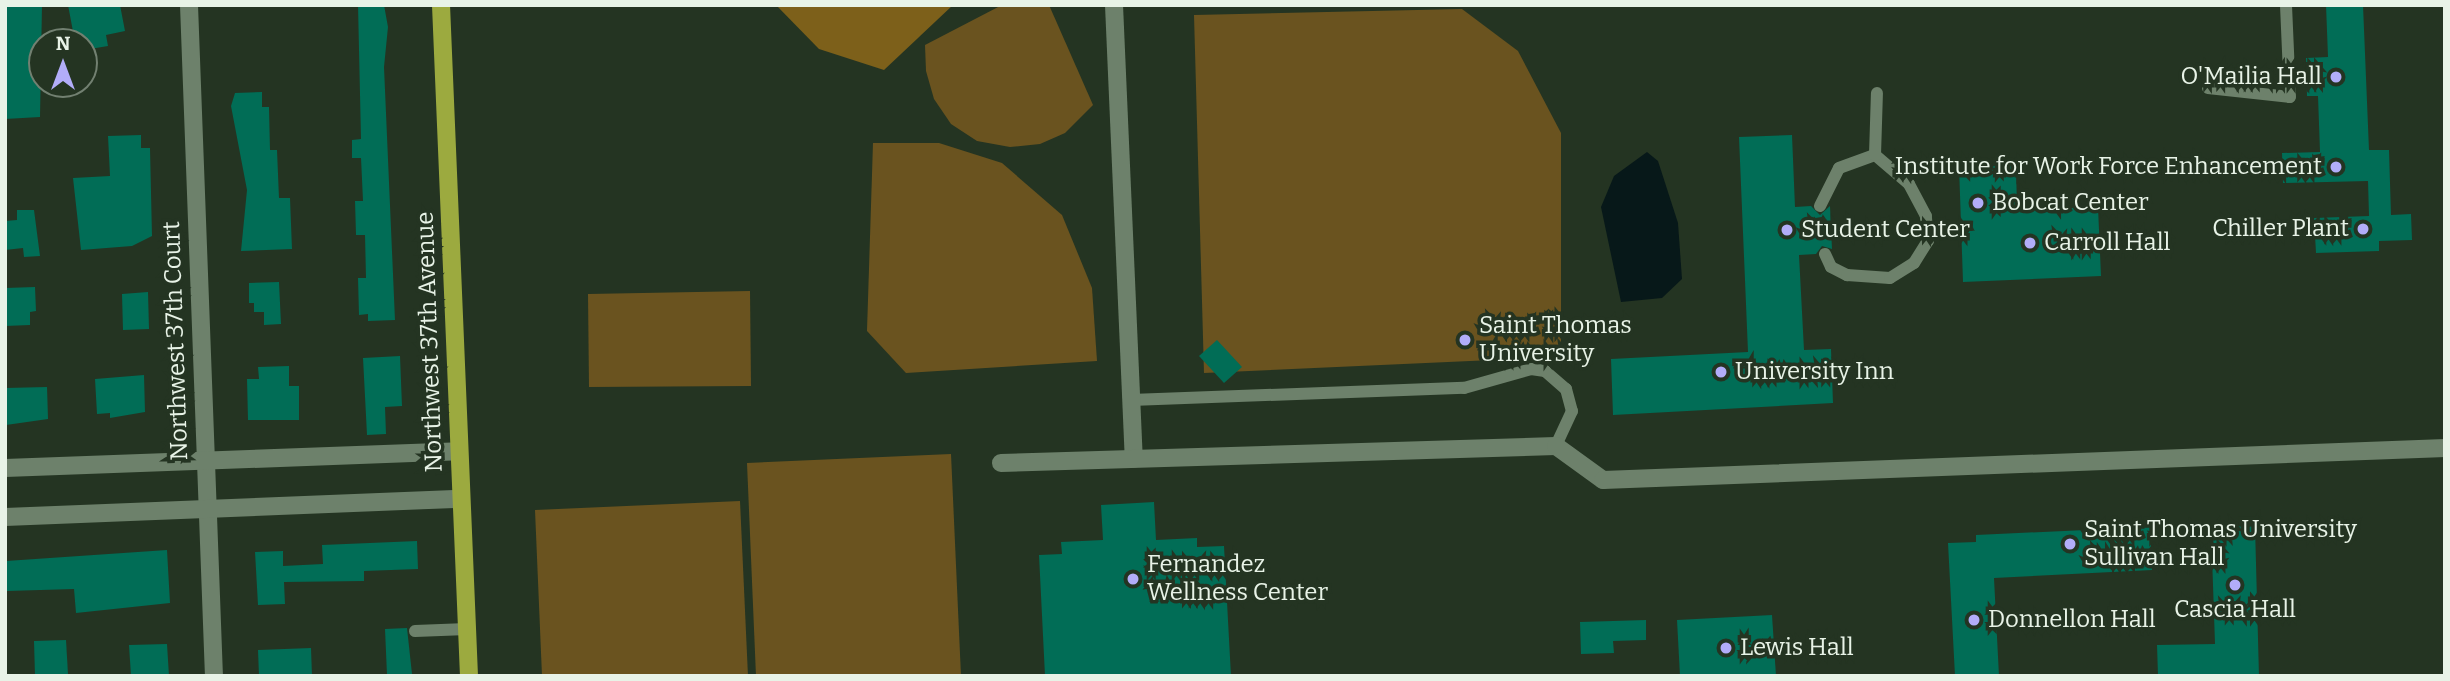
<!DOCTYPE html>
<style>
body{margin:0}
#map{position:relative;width:2450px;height:681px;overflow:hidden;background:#243422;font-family:Bitter,serif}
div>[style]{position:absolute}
.green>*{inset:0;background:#6a531f}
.forest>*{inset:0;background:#7d601a}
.water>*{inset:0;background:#071819}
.building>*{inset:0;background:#016d56}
.service>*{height:12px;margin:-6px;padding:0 6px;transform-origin:6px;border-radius:6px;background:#6d816b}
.minor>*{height:18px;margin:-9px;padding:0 9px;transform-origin:9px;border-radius:9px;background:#6d816b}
.primary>*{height:18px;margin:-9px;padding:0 9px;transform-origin:9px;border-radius:9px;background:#9caa3f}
.dots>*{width:19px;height:19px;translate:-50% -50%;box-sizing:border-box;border:4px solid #243422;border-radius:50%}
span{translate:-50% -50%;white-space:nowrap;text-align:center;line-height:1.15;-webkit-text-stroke:7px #243422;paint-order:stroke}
.poi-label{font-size:24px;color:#e8f3e7}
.right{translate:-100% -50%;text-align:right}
.left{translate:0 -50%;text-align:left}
.street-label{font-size:24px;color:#e8f3e7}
.frame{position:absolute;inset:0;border:7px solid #e8f3e7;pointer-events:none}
.north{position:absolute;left:28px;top:28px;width:70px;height:70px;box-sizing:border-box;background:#243422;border:2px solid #728071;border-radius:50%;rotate:0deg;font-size:19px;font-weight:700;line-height:28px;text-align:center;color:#e8f3e7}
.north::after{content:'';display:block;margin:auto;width:24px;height:32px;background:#b2adf9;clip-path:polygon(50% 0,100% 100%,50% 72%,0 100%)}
</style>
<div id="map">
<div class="green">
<div style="clip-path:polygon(1002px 5px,1049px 5px,1093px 105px,1065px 133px,1040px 144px,1010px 147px,977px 141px,951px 124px,934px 99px,926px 71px,925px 45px)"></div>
<div style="clip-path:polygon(1462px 9px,1518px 51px,1561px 133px,1561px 357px,1204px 373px,1194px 15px)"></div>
<div style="clip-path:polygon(873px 143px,939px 143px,1002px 163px,1062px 215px,1092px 288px,1097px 361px,906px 373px,867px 331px)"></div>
<div style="clip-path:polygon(750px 291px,751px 386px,589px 387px,588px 294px)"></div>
<div style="clip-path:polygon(951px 454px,961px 676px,756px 676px,747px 463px)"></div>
<div style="clip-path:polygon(740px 501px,748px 676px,542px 676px,535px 510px)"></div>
</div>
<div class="forest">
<div style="clip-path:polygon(776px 5px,953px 5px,884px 70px,819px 49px)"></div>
</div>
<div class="water">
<div style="clip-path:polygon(1647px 152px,1658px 161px,1678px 223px,1682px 279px,1662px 298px,1621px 302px,1601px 207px,1614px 176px)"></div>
</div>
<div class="building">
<div style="clip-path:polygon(5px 5px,42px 5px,40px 117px,5px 119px)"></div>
<div style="clip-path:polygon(68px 5px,120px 5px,125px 31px,106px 35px,108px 46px,84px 50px,84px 42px,75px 42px)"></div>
<div style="clip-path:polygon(358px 5px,384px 5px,388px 27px,384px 67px,395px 320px,368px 321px,368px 314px,359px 315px,358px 278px,366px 278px,365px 235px,356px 235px,355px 201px,363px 201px,361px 158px,352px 158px,352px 140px,361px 139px)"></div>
<div style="clip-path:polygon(2326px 5px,2363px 5px,2369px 150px,2389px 150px,2391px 215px,2411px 214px,2412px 240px,2379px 241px,2379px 251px,2316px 253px,2314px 218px,2369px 216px,2368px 181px,2283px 183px,2282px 153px,2320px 152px,2318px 96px,2307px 96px,2306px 58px,2328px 57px)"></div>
<div style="clip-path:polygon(262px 92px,262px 107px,269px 107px,270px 150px,277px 150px,279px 198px,290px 198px,292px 249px,241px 251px,247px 190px,231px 106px,235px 93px)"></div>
<div style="clip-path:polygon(141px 135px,141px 148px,150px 148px,152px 236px,132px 246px,81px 250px,73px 178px,110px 176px,108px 136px)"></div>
<div style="clip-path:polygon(1792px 135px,1795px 207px,1811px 206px,1820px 215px,1830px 206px,1832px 249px,1822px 246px,1816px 254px,1799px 255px,1804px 350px,1831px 349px,1833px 403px,1613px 415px,1611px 359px,1748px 352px,1739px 137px)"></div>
<div style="clip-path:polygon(2016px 164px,2017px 210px,2098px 207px,2101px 276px,1963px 282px,1959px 166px)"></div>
<div style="clip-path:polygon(17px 210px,34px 210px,40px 256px,24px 257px,23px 248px,5px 250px,5px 221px,17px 220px)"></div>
<div style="clip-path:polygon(279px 282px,281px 324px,264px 325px,264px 312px,254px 312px,254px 303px,249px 303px,249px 283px)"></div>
<div style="clip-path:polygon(35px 287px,36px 311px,30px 312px,30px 325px,5px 326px,5px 288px)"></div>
<div style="clip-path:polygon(148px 292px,149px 329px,123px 330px,122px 294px)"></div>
<div style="clip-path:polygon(1217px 340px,1242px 367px,1224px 383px,1199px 356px)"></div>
<div style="clip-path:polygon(400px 356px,402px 406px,385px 407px,386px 434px,367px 435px,363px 358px)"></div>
<div style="clip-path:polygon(289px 366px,289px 386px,299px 386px,299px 420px,248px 420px,247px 379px,259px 379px,258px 367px)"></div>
<div style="clip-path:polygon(144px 375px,145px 412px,110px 418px,110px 413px,97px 414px,95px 379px)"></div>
<div style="clip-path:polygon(47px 387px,48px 419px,6px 425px,5px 388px)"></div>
<div style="clip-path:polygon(1154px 502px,1156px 540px,1197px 538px,1197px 547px,1224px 546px,1231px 676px,1045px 676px,1039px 555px,1062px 554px,1061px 542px,1103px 540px,1101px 505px)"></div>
<div style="clip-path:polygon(2255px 526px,2259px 676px,2158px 676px,2157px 645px,2215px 644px,2211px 527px)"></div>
<div style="clip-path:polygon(2150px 527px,2152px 570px,1994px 578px,1999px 676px,1955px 676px,1948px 543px,1976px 542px,1976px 535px)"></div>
<div style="clip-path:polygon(417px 541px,418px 569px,364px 571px,364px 581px,284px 582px,285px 604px,258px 605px,255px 552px,283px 551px,283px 566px,323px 564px,322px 545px)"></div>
<div style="clip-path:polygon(167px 550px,170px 603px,76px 613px,74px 589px,7px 591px,6px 561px)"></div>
<div style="clip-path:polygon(1772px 615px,1776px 676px,1680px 676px,1677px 620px)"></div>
<div style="clip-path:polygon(1646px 620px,1646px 640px,1613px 641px,1614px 653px,1581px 654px,1580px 622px)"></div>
<div style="clip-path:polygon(407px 628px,412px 674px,387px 675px,385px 629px)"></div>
<div style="clip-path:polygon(66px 640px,68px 674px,35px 676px,34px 641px)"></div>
<div style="clip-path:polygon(167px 644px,169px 676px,131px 676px,129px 645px)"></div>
<div style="clip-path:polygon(311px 648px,312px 676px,259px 676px,258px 650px)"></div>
</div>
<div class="service">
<div style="left:2208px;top:88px;width:82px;rotate:6.3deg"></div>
<div style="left:2290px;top:97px;width:92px;rotate:-92.5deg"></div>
<div style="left:1820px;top:206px;width:42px;rotate:-63.4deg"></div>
<div style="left:1839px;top:168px;width:38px;rotate:-20deg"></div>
<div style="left:1825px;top:254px;width:14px;rotate:65deg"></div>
<div style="left:1831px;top:267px;width:18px;rotate:27deg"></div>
<div style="left:1847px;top:275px;width:43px;rotate:4deg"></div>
<div style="left:1890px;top:278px;width:28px;rotate:-32deg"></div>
<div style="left:1914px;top:263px;width:26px;rotate:-58deg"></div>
<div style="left:1928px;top:241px;width:25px;rotate:-95deg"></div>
<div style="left:1926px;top:216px;width:36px;rotate:-118deg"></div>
<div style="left:1909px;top:184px;width:45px;rotate:-139.5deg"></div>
<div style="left:1875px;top:155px;width:62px;rotate:-88.2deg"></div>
<div style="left:1131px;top:400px;width:333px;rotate:-2.1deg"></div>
<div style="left:1464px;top:388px;width:70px;rotate:-15.8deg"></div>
<div style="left:1531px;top:369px;width:14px;rotate:8deg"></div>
<div style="left:1545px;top:371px;width:28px;rotate:41deg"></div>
<div style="left:1566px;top:389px;width:23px;rotate:75deg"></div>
<div style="left:1572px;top:411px;width:38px;rotate:115deg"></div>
<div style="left:415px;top:631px;width:52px;rotate:-2.2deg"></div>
</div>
<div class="minor">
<div style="left:189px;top:5px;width:671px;rotate:87.87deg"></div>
<div style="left:1114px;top:5px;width:454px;rotate:87.5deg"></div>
<div style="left:1001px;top:463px;width:555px;rotate:-1.75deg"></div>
<div style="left:1556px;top:446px;width:58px;rotate:35.9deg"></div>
<div style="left:1603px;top:480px;width:843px;rotate:-2.18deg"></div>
<div style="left:5px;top:468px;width:454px;rotate:-2.1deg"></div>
<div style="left:5px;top:517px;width:456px;rotate:-2.3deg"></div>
</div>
<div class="primary">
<div style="left:441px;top:5px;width:672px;rotate:87.61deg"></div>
</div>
<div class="dots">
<div style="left:2336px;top:77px;background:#b2adf9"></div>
<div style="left:2336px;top:167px;background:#b2adf9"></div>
<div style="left:1978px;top:203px;background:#b2adf9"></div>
<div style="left:2363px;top:229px;background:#b2adf9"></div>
<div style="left:1787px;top:230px;background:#b2adf9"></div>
<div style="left:2030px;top:243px;background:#b2adf9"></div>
<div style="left:1465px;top:340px;background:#b2adf9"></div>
<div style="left:1721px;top:372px;background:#b2adf9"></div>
<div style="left:2070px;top:544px;background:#b2adf9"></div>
<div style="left:1133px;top:579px;background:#b2adf9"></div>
<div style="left:2235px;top:585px;background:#b2adf9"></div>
<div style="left:1974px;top:620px;background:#b2adf9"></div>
<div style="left:1726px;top:648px;background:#b2adf9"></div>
</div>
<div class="poi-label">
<span class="right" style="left:2322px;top:77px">O'Mailia Hall</span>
<span class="right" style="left:2322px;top:167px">Institute for Work Force Enhancement</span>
<span class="left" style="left:1992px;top:203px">Bobcat Center</span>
<span class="right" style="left:2349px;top:229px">Chiller Plant</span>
<span class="left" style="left:1801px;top:230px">Student Center</span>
<span class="left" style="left:2044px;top:243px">Carroll Hall</span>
<span class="left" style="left:1479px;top:340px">Saint Thomas<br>University</span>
<span class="left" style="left:1735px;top:372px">University Inn</span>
<span class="left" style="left:2084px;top:544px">Saint Thomas University<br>Sullivan Hall</span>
<span class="left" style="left:1147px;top:579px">Fernandez<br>Wellness Center</span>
<span style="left:2235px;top:610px">Cascia Hall</span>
<span class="left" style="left:1988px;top:620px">Donnellon Hall</span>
<span class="left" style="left:1740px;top:648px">Lewis Hall</span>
</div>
<div class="street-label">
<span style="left:176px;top:341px;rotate:-92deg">Northwest 37th Court</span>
<span style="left:430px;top:342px;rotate:-92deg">Northwest 37th Avenue</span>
</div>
<div class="frame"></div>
<div class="north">N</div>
</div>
